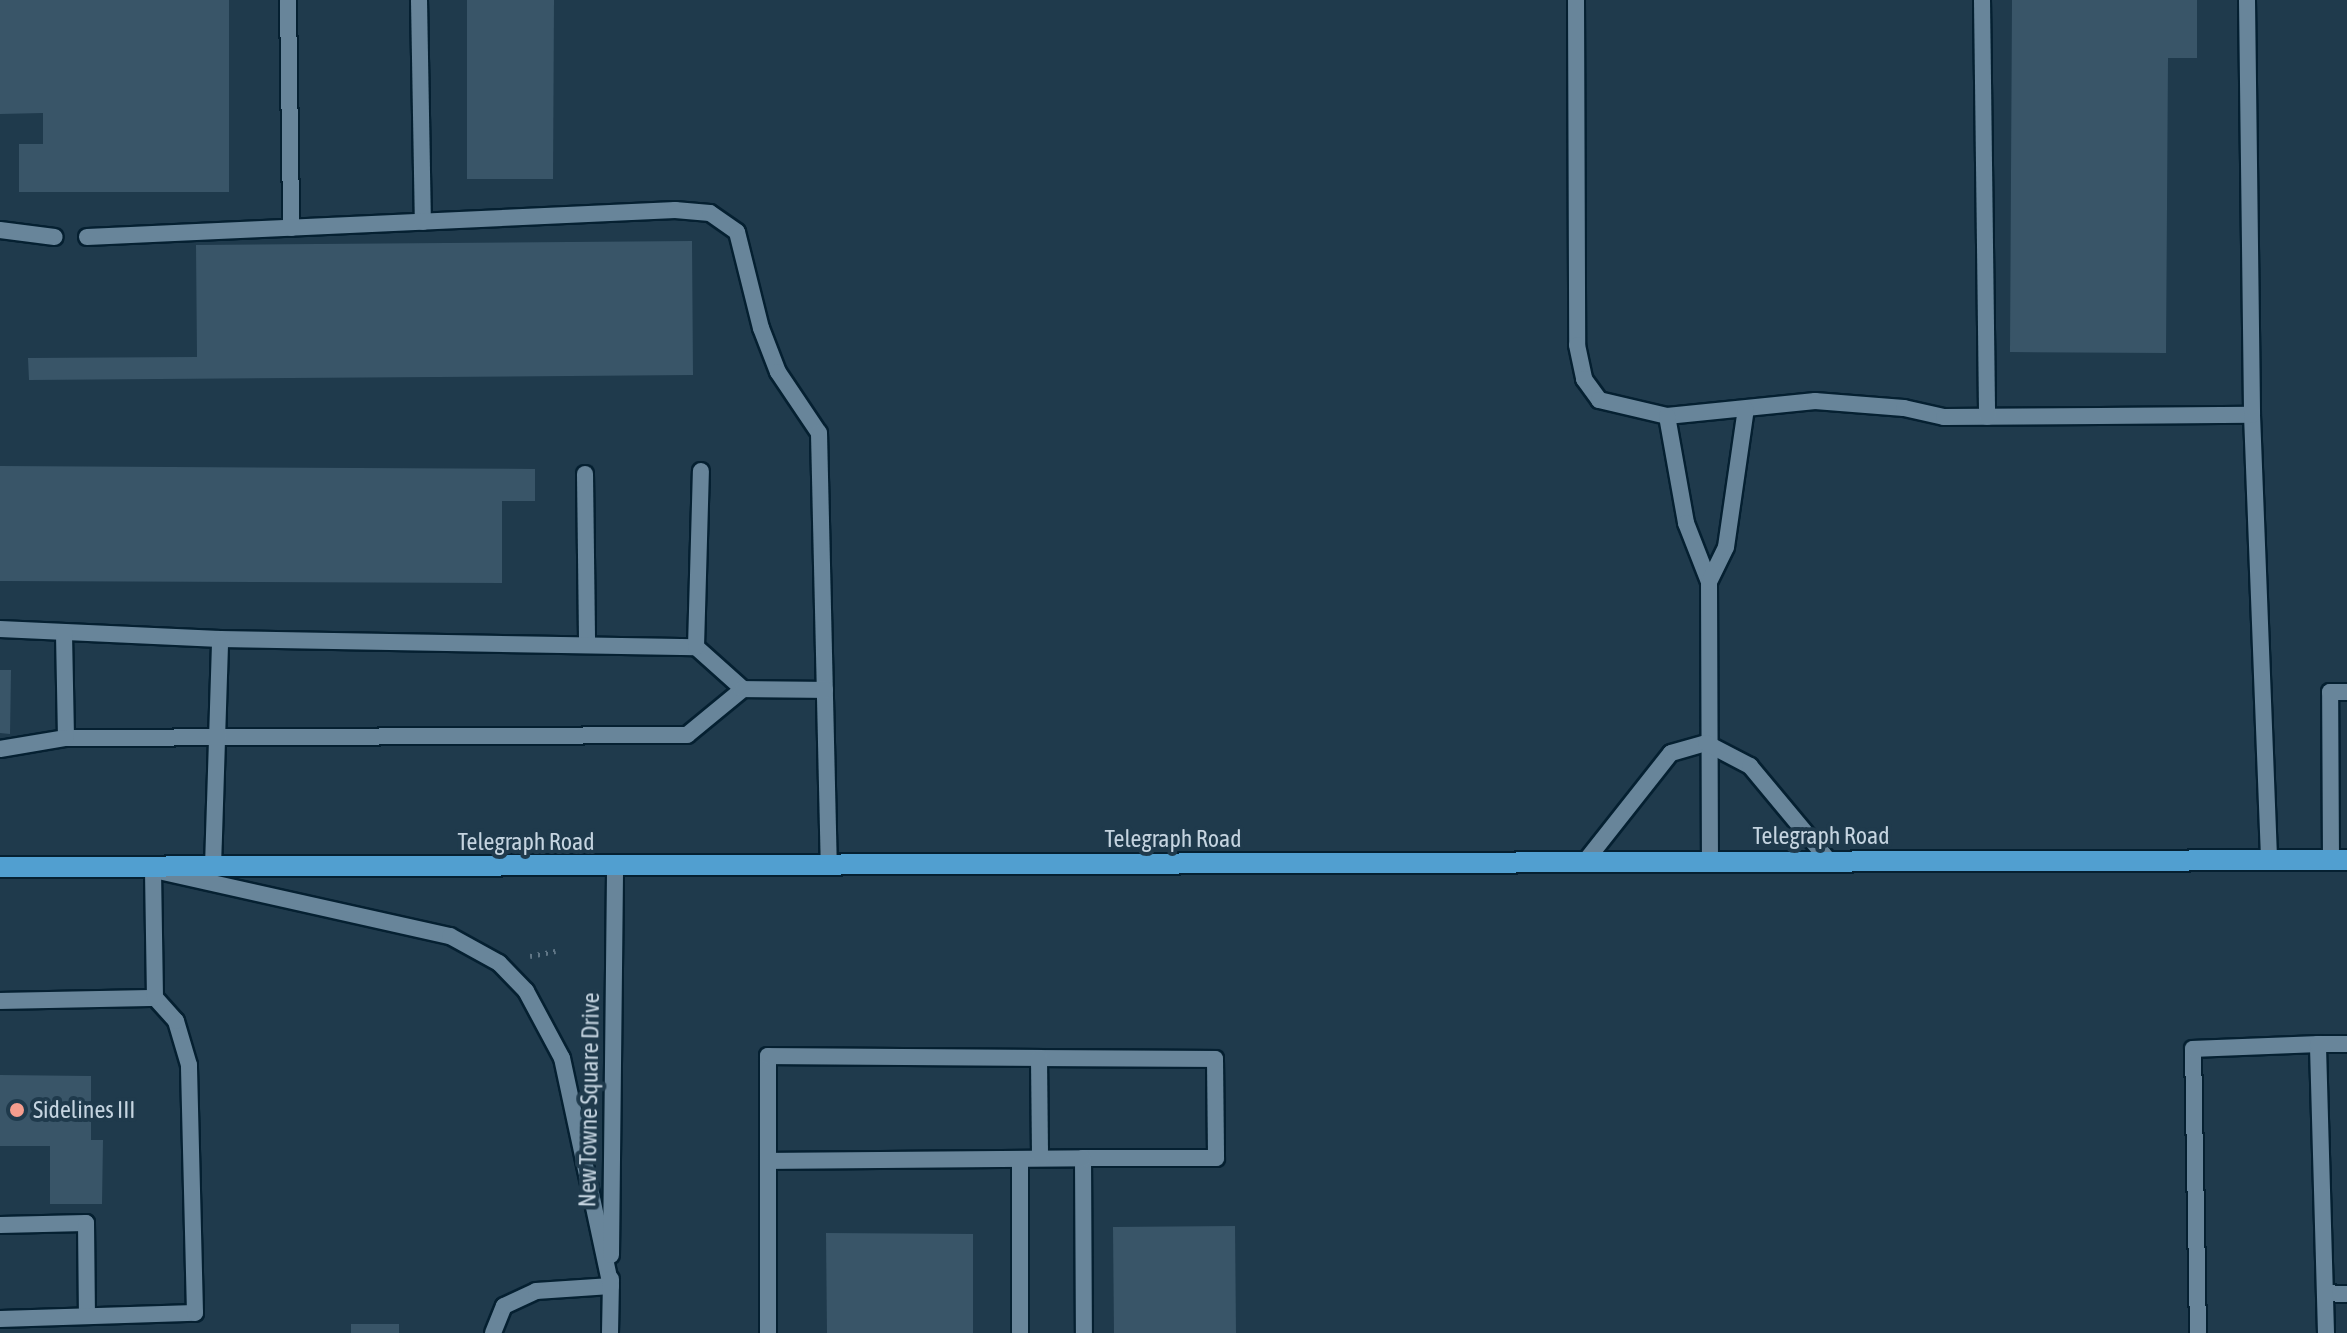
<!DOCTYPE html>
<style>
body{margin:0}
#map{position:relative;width:2347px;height:1333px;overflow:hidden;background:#1f3a4c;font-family:"Asap Condensed",sans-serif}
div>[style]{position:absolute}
.building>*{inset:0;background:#395568}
.path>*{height:5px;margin-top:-2.5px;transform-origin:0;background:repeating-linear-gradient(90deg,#607686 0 2px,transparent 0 8px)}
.roads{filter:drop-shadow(2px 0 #052031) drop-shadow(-2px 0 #052031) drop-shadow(0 2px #052031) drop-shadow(0 -2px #052031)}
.service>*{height:16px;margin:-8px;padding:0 8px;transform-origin:8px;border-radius:8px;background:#68859a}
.tertiary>*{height:16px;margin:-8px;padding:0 8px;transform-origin:8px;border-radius:8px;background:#68859a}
.primary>*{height:20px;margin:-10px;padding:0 10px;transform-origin:10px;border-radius:10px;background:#519fd0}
.dots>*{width:22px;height:22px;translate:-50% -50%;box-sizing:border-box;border:4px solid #1f3a4c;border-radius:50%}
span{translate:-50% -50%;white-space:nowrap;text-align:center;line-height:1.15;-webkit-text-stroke:8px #1f3a4c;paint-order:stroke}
.street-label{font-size:24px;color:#c5d4e0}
.poi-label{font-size:24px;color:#c5d4e0}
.left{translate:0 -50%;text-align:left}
</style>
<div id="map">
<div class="building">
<div style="clip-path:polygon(0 0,229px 0,229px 192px,19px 192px,19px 144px,43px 144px,43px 113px,0 114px)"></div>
<div style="clip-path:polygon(467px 0,554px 0,553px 179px,467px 179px)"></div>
<div style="clip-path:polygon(2012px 0,2197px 0,2197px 58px,2168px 58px,2166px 353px,2010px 352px)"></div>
<div style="clip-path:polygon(692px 241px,693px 375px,29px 380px,28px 358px,197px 357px,196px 245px)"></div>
<div style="clip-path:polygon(0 466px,535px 469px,535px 501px,502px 501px,502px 583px,0 581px)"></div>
<div style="clip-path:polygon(0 670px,11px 670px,10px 734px,0 733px)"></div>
<div style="clip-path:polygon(0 1075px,91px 1076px,91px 1140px,103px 1140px,102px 1204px,50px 1204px,50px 1146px,0 1146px)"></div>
<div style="clip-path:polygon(1235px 1226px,1236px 1333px,1114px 1333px,1113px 1227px)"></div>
<div style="clip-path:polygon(826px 1233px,973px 1234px,973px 1333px,827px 1333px)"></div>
<div style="clip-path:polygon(351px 1324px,399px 1324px,399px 1333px,351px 1333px)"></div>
</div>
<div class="path">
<div style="left:530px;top:956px;width:26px;rotate:-11deg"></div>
</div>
<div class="roads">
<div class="service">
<div style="left:288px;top:0;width:228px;rotate:89.2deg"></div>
<div style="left:419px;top:0;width:222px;rotate:89deg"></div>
<div style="left:1576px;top:0;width:345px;rotate:89.8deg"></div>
<div style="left:1577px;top:345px;width:35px;rotate:78deg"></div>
<div style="left:1584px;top:379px;width:26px;rotate:54deg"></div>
<div style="left:1599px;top:400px;width:70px;rotate:13.2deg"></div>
<div style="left:1667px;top:416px;width:149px;rotate:-5.8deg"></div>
<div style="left:1815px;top:401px;width:89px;rotate:4.5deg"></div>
<div style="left:1904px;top:408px;width:41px;rotate:12.7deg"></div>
<div style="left:1944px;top:417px;width:308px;rotate:-0.4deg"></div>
<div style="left:2252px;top:415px;width:445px;rotate:87.8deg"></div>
<div style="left:1982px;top:0;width:417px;rotate:89.3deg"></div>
<div style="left:2247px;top:0;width:415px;rotate:89.3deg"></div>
<div style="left:0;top:230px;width:55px;rotate:7.3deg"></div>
<div style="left:87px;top:237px;width:589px;rotate:-2.63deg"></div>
<div style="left:675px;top:210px;width:35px;rotate:5deg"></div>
<div style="left:710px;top:213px;width:33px;rotate:35deg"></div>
<div style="left:737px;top:232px;width:99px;rotate:76deg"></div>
<div style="left:761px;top:328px;width:47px;rotate:68.9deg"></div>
<div style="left:778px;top:372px;width:73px;rotate:56.1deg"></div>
<div style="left:819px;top:433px;width:434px;rotate:88.7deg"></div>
<div style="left:1667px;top:416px;width:109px;rotate:79.9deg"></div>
<div style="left:1686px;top:523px;width:63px;rotate:68.7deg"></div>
<div style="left:1709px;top:582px;width:281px;rotate:89.8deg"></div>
<div style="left:585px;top:474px;width:171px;rotate:89.3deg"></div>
<div style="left:1709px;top:582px;width:39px;rotate:-64deg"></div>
<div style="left:1726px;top:547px;width:139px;rotate:-81.8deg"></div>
<div style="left:0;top:629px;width:220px;rotate:2.6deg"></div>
<div style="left:220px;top:639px;width:476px;rotate:1deg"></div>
<div style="left:696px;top:647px;width:63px;rotate:41.8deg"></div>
<div style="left:743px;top:689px;width:72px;rotate:140.6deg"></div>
<div style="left:687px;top:735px;width:621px;rotate:179.72deg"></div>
<div style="left:66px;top:738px;width:106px;rotate:-91.1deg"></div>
<div style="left:696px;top:647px;width:176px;rotate:-88.4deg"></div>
<div style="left:743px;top:689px;width:82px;rotate:0.7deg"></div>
<div style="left:0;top:749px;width:67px;rotate:-9.5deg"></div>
<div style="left:2331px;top:860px;width:168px;rotate:-90.3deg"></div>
<div style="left:2330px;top:692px;width:17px"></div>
<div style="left:1584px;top:863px;width:140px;rotate:-51.7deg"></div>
<div style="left:1671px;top:753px;width:36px;rotate:-16deg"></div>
<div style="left:1706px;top:743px;width:50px;rotate:27.6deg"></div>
<div style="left:1750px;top:766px;width:125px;rotate:50.2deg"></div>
<div style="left:213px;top:867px;width:228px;rotate:-88.2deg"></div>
<div style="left:0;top:1001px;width:155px;rotate:-1.1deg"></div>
<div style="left:1039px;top:1058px;width:176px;rotate:0.3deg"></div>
<div style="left:1215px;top:1059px;width:99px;rotate:89.4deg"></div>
<div style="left:1216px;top:1158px;width:133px;rotate:180deg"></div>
<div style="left:1083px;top:1158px;width:175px;rotate:89.7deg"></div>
<div style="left:1020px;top:1159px;width:174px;rotate:90deg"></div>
<div style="left:768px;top:1161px;width:315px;rotate:-0.5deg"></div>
<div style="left:0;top:1225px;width:86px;rotate:-1.3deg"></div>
<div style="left:86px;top:1223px;width:93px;rotate:89.4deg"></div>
<div style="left:2325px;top:1293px;width:22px;rotate:3deg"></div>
<div style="left:0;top:1319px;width:195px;rotate:-1.8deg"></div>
<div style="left:195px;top:1313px;width:248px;rotate:-91.4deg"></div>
<div style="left:189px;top:1065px;width:46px;rotate:-106.5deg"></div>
<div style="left:176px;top:1021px;width:31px;rotate:-132deg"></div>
<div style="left:155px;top:998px;width:129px;rotate:-90.9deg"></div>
<div style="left:493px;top:1333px;width:29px;rotate:-68deg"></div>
<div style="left:504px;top:1306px;width:35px;rotate:-25deg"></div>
<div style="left:536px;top:1291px;width:75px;rotate:-3.8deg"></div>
<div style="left:768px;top:1333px;width:277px;rotate:-90deg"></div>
<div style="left:768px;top:1056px;width:271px;rotate:0.4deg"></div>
<div style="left:1039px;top:1058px;width:100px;rotate:89.4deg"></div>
<div style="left:2198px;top:1333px;width:284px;rotate:-91deg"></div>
<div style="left:2193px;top:1049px;width:125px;rotate:-2.3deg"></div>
<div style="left:2326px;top:1333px;width:289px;rotate:-91.6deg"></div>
<div style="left:2318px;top:1044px;width:29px"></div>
</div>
<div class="tertiary">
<div style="left:163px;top:872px;width:294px;rotate:12.6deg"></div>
<div style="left:450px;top:936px;width:56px;rotate:28.9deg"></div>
<div style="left:499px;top:963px;width:39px;rotate:46deg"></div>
<div style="left:526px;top:991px;width:76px;rotate:61.8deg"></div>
<div style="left:562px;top:1058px;width:233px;rotate:77.9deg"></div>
<div style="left:611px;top:1255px;width:387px;rotate:-89.4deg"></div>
<div style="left:610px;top:1333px;width:54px;rotate:-88.9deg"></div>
</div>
<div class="primary">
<div style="left:0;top:867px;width:2347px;rotate:-0.17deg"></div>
</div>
</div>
<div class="dots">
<div style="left:17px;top:1110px;background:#f59d8e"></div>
</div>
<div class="street-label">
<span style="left:1821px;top:836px">Telegraph Road</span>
<span style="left:1173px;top:839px">Telegraph Road</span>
<span style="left:526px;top:842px">Telegraph Road</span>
<span style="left:589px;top:1100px;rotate:-89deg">New Towne Square Drive</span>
</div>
<div class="poi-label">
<span class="left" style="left:33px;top:1110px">Sidelines III</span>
</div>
</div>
